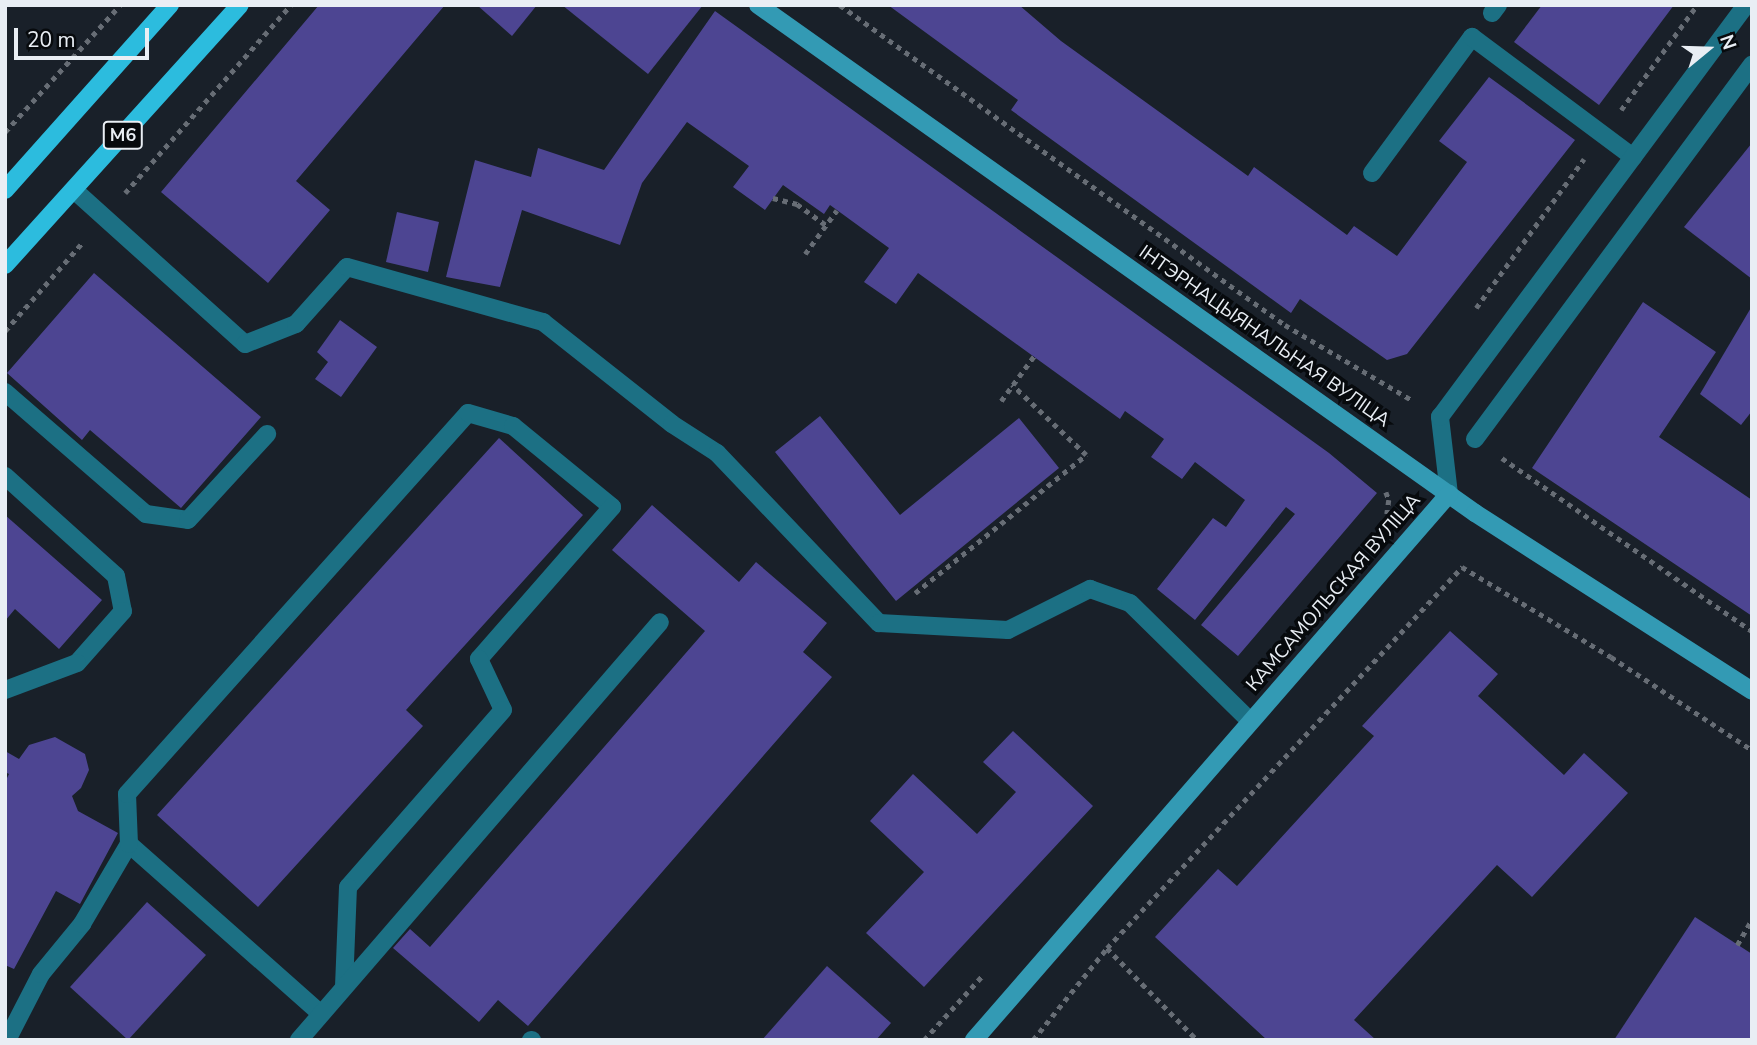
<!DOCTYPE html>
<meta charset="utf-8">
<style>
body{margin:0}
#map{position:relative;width:1757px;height:1045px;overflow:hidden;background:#192029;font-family:"Nunito Sans",sans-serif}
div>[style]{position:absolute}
.building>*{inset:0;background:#4d4592}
.path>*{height:4.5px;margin-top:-2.25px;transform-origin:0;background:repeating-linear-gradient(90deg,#676d75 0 5px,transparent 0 10px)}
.lane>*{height:18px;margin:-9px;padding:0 9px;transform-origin:9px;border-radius:9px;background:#1c7084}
.street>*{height:18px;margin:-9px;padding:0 9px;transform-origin:9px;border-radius:9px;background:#1c7084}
.secondary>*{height:18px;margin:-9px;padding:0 9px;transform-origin:9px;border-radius:9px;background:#339ab4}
.primary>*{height:18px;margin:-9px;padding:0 9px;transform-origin:9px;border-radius:9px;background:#2cbcde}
span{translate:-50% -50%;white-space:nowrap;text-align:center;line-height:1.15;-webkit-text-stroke:7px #070a0d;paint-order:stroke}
.shield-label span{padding:2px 5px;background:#070a0d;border:2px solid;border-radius:5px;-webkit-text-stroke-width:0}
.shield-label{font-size:18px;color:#e9eef4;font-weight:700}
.street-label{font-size:19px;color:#e9eef4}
.frame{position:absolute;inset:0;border:7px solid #e9eef4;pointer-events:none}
.north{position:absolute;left:1673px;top:14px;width:70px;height:70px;-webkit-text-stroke:5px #070a0d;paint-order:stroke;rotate:71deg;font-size:19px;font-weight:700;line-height:28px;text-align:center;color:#e9eef4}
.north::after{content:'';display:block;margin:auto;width:24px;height:32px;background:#e9eef4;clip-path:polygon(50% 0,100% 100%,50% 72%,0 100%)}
.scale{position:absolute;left:14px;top:28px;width:135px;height:32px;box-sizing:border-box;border:4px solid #e9eef4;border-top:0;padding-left:9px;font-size:21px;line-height:24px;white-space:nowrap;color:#e9eef4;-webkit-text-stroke:5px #070a0d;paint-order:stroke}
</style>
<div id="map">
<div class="building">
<div style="clip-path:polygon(319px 5px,445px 5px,296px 181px,330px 210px,268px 283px,161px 192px)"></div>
<div style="clip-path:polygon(477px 5px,537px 5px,512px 36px)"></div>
<div style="clip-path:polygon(562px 5px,703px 5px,648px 74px)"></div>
<div style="clip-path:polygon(888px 5px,1019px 5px,1061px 41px,1248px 176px,1254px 167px,1347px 235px,1354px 226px,1397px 256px,1467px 162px,1439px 141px,1489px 77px,1575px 140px,1407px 354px,1387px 360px,1300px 299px,1291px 313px,1011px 110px,1018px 100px)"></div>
<div style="clip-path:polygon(1542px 5px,1674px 5px,1599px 105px,1514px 42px)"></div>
<div style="clip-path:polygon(715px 11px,1329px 453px,1377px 493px,1238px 656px,1201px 625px,1295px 514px,1286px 507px,1195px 620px,1157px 589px,1213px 518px,1226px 527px,1245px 500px,1195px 462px,1182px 479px,1151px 457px,1164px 439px,1125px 411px,1120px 419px,918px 273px,896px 304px,864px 282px,889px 248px,830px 205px,824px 214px,783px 185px,765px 210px,733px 187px,749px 166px,687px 122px,642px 183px,620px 245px,522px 210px,500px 287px,446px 277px,475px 160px,531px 177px,538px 148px,604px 170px)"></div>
<div style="clip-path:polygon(1752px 143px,1752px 279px,1684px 227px)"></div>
<div style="clip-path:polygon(397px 212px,439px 222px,428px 272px,386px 262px)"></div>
<div style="clip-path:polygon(94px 273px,261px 417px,181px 508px,90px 430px,82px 440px,7px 373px)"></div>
<div style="clip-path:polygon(1643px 302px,1716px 352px,1659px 437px,1752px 500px,1752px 616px,1532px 468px)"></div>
<div style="clip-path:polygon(1752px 306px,1752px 411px,1741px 425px,1700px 394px)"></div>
<div style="clip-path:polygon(340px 320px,377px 347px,341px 397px,315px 379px,328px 362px,317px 352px)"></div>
<div style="clip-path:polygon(820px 416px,900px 515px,1019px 418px,1059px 468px,896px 601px,775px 452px)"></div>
<div style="clip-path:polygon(499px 438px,583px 515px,406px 710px,423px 726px,258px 907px,157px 815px)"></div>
<div style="clip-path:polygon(652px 505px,739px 582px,756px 562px,827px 623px,803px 652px,832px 677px,528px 1026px,498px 1000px,479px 1022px,393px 948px,410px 929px,430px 947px,705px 631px,612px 550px)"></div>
<div style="clip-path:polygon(5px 515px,102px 600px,59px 649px,15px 609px,5px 621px)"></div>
<div style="clip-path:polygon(1450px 631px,1498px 674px,1478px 696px,1564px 775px,1584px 753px,1628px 793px,1532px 897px,1497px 865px,1354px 1020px,1376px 1040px,1267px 1040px,1155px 937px,1218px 869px,1237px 886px,1374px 736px,1362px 726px)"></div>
<div style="clip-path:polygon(1013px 731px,1093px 806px,924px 987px,866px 933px,924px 872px,870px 821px,913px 774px,977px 834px,1016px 792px,983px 762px)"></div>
<div style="clip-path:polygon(55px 737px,85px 754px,89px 770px,81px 788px,72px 796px,78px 811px,118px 833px,80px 904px,56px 891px,14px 969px,5px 965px,5px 782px,9px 774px,5px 772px,5px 751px,19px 759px,29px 745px)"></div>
<div style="clip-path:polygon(147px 902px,206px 955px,128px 1040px,70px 987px)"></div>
<div style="clip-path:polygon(1695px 917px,1752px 954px,1752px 1040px,1614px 1040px)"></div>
<div style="clip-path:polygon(827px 966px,891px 1023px,876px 1040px,762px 1040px)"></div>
</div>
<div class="path">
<div style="left:840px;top:5px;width:548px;rotate:35.72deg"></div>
<div style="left:1285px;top:325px;width:147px;rotate:30.6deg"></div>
<div style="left:1621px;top:110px;width:130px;rotate:-54.1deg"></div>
<div style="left:5px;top:132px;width:171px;rotate:-47.8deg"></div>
<div style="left:125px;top:193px;width:251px;rotate:-48.6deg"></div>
<div style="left:773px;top:198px;width:25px;rotate:14deg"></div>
<div style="left:797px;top:204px;width:36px;rotate:36deg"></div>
<div style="left:805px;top:254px;width:54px;rotate:-54deg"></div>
<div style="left:1476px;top:308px;width:184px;rotate:-54.1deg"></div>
<div style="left:5px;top:331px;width:118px;rotate:-48.8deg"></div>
<div style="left:1001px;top:401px;width:56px;rotate:-53.7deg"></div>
<div style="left:1502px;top:458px;width:304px;rotate:34.7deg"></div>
<div style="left:1386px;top:492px;width:9px;rotate:69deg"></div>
<div style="left:1389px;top:500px;width:14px;rotate:98deg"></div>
<div style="left:915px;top:593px;width:220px;rotate:-38.9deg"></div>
<div style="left:1086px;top:455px;width:102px;rotate:-136.6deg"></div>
<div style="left:1737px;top:945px;width:30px;rotate:-60deg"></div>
<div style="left:1107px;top:948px;width:129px;rotate:45.6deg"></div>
<div style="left:924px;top:1040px;width:86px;rotate:-47.8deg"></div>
<div style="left:1033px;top:1040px;width:118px;rotate:-51.2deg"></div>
<div style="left:1107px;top:948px;width:521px;rotate:-47.02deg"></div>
<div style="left:1462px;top:567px;width:174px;rotate:31.1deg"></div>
<div style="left:1611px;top:657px;width:169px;rotate:33.4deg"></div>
</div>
<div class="lane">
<div style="left:1492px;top:13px;width:10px;rotate:-53deg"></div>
<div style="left:1372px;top:173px;width:169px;rotate:-53.7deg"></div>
<div style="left:1472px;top:37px;width:201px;rotate:36.7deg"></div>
<div style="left:74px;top:190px;width:230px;rotate:42deg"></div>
<div style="left:245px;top:344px;width:55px;rotate:-21.4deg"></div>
<div style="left:296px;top:324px;width:76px;rotate:-48.2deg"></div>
<div style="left:347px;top:267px;width:204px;rotate:15.7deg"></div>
<div style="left:543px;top:322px;width:164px;rotate:38.3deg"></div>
<div style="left:672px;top:424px;width:54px;rotate:32.8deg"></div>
<div style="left:717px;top:453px;width:235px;rotate:46.4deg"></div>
<div style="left:879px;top:623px;width:129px;rotate:3.1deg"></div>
<div style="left:1008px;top:630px;width:92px;rotate:-26.6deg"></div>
<div style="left:1090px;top:589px;width:42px;rotate:19.3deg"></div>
<div style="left:1130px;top:603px;width:168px;rotate:44.5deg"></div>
<div style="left:5px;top:392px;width:186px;rotate:40.9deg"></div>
<div style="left:146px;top:514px;width:42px;rotate:8.1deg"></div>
<div style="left:188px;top:520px;width:117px;rotate:-47.4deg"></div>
<div style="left:5px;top:476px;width:149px;rotate:42deg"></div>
<div style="left:116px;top:576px;width:36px;rotate:79deg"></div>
<div style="left:123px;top:611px;width:69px;rotate:131.5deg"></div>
<div style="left:77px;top:663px;width:77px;rotate:159.4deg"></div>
<div style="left:1449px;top:494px;width:78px;rotate:-96.7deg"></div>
<div style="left:1440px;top:417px;width:513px;rotate:-53.4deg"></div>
<div style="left:129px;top:844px;width:256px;rotate:41.5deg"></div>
<div style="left:7px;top:1040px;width:74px;rotate:-62.7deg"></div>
<div style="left:41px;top:974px;width:65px;rotate:-50.6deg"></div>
<div style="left:82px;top:924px;width:93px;rotate:-59.6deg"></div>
<div style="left:129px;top:844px;width:50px;rotate:-92.3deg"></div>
<div style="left:127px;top:794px;width:511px;rotate:-48.17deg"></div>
<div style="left:468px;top:413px;width:47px;rotate:16.1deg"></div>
<div style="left:513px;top:426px;width:128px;rotate:39.3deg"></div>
<div style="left:612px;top:507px;width:202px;rotate:131.2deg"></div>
<div style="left:479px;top:659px;width:56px;rotate:64.8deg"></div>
<div style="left:503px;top:710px;width:235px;rotate:131.2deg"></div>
<div style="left:348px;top:887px;width:100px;rotate:92.3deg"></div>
<div style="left:299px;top:1040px;width:552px;rotate:-49.18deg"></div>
<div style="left:531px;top:1040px;width:1px"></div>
</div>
<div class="street">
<div style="left:1475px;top:439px;width:466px;rotate:-53.5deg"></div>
</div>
<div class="secondary">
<div style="left:758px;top:5px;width:879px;rotate:35.32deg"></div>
<div style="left:1475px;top:513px;width:329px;rotate:32.7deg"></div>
<div style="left:974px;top:1040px;width:724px;rotate:-48.98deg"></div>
</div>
<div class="primary">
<div style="left:5px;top:190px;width:248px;rotate:-48.3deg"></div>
<div style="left:5px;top:265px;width:350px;rotate:-47.9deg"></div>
</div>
<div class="shield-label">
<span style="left:123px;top:135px">М6</span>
</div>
<div class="street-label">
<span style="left:1264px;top:337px;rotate:35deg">ІНТЭРНАЦЫЯНАЛЬНАЯ ВУЛІЦА</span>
<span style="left:1334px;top:593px;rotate:-49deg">КАМСАМОЛЬСКАЯ ВУЛІЦА</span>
</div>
<div class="frame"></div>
<div class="north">N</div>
<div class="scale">20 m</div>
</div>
